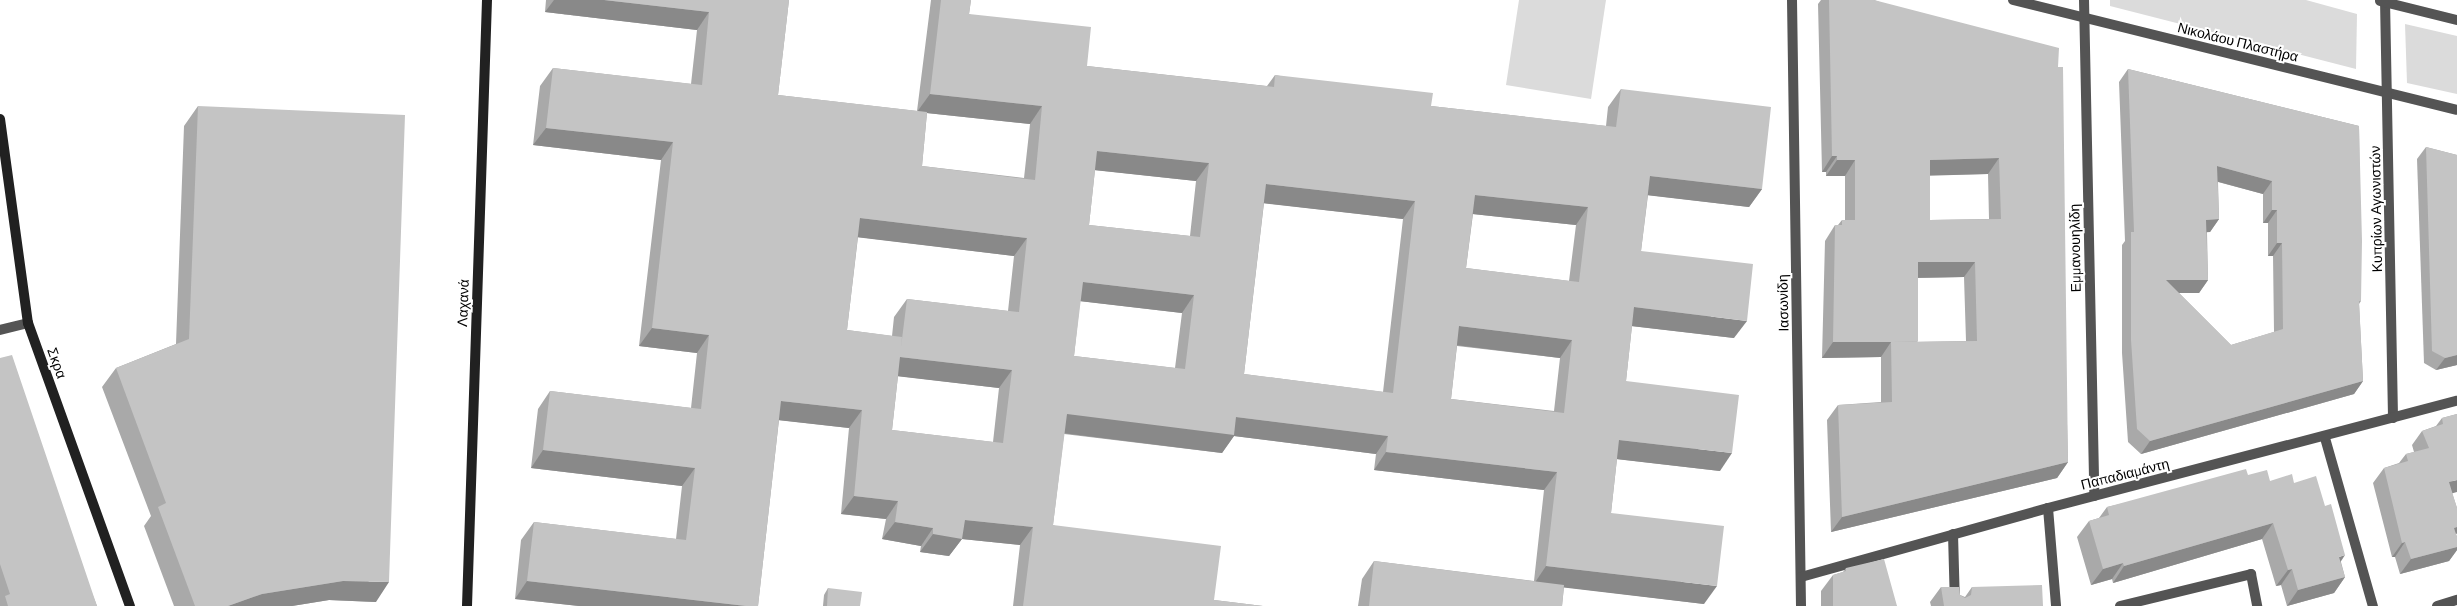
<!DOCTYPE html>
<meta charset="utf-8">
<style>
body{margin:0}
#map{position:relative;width:2457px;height:606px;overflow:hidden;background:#fff;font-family:Barlow,sans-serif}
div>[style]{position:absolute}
.green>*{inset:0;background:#dbdbdb}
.street>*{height:10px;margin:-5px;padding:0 5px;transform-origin:5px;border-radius:5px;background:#545454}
.secondary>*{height:10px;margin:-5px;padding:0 5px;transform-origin:5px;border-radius:5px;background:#212121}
.wall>*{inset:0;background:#a9a9a9}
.shaded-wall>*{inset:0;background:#898989}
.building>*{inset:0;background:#c4c4c4}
span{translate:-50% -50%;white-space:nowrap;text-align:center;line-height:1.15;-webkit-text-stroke:4px #fff;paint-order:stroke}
.street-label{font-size:14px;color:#000}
</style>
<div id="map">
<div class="green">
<div style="clip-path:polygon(1519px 0,1606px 0,1591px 99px,1506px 85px)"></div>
<div style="clip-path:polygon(2110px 0,2306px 0,2357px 14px,2356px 69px,2110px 6px)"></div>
<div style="clip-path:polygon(2405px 24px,2457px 36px,2457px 94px,2407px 83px)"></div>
</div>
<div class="street">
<div style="left:1792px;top:0;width:606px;rotate:89.15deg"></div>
<div style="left:2013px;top:0;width:457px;rotate:13.9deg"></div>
<div style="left:2084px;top:0;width:496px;rotate:88.8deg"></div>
<div style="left:2385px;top:0;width:418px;rotate:88.9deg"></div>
<div style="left:2380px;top:1px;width:79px;rotate:13.9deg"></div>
<div style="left:0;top:330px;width:29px;rotate:-14deg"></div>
<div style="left:2325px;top:438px;width:175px;rotate:74.1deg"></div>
<div style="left:2048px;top:508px;width:98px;rotate:85.3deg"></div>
<div style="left:1953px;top:534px;width:72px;rotate:88.4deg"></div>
<div style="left:1801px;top:577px;width:256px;rotate:-15.6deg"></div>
<div style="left:2048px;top:508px;width:423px;rotate:-14.7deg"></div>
<div style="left:2120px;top:606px;width:135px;rotate:-13.7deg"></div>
<div style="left:2251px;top:574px;width:33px;rotate:79deg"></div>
<div style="left:2437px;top:606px;width:21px;rotate:-17deg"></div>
</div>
<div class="secondary">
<div style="left:0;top:119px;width:206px;rotate:82.2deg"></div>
<div style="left:28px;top:323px;width:301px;rotate:70.2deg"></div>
<div style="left:467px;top:606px;width:606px;rotate:-88.11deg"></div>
</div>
<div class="wall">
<div style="clip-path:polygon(evenodd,546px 0,789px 0,778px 95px,917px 111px,931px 0,971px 0,969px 14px,1087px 66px,1267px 86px,1275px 75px,1431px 106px,1606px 126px,1608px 107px,1621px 89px,1762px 189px,1749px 207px,1648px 195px,1641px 251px,1734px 338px,1632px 326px,1626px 381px,1720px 471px,1617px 459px,1611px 513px,1704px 604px,1564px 587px,1562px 606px,1358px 606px,1362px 579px,1374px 561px,1534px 581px,1544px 490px,1374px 470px,1376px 454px,1234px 436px,1222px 453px,1064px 434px,1053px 525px,1214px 600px,1263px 606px,1013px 606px,1020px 545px,962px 539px,949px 556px,920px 552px,921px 546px,882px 539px,886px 519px,841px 514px,849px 428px,779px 420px,758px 606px,579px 606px,515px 599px,521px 540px,534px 522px,676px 539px,682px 486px,531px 468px,538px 409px,550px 391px,691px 408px,697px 353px,639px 346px,661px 160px,533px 145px,540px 86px,553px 68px,691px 84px,697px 30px,545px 12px,546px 0,927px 113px,1030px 124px,1024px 178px,922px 166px,927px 113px,546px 0,1095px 170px,1196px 181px,1190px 236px,1089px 225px,1095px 170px,546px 0,1264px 203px,1403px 219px,1383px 392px,1244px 374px,1264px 203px,546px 0,1473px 214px,1576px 225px,1569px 281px,1466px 268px,1473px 214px,546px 0,858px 237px,1014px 256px,1008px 311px,907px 299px,894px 317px,892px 336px,847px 330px,858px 237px,546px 0,1080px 301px,1182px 313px,1175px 368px,1074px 356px,1080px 301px,546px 0,1457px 346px,1560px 358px,1554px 411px,1451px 399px,1457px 346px,546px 0,898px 376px,999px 388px,993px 442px,892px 430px,898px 376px)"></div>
<div style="clip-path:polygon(evenodd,1821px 0,1874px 0,2058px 67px,2068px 462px,2057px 478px,1831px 532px,1827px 420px,1838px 405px,1881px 402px,1881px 357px,1822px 358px,1825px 241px,1835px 225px,1838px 225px,1842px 220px,1845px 220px,1845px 176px,1826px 176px,1826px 172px,1822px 172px,1818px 4px,1821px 0,1988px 174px,1989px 219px,1930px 220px,1930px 175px,1988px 174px,1821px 0,1964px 277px,1966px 341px,1917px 342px,1918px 278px,1964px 277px)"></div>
<div style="clip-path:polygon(evenodd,2128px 69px,2359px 126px,2361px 301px,2359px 304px,2363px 381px,2354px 394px,2141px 454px,2128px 442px,2122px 353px,2122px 245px,2125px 241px,2119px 82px,2128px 69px,2218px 182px,2263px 194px,2263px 223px,2268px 223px,2268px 256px,2273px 256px,2274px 332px,2231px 345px,2179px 293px,2199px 293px,2208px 280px,2207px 232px,2210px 232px,2219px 219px,2218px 182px)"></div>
<div style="clip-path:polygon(198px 106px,376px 602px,329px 600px,292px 606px,174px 606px,144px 526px,151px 516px,102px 387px,116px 368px,176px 344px,184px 126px)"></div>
<div style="clip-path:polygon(2426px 147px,2457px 155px,2457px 365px,2436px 370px,2424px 363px,2417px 159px)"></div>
<div style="clip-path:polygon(0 358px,97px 606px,0 606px)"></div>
<div style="clip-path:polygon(2457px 414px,2452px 493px,2457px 508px,2457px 533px,2456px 534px,2457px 537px,2457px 550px,2449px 561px,2400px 574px,2395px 557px,2392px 557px,2373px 483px,2384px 468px,2399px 463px,2406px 454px,2414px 452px,2412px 445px,2422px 431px,2436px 426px,2442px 418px)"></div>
<div style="clip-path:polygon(2248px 475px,2270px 481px,2294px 483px,2341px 562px,2345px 577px,2334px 593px,2287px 606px,2281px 585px,2276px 586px,2262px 539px,2113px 583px,2112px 579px,2091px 585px,2077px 537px,2089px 521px,2099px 518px,2107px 507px)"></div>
<div style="clip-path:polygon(1846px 568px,1897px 606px,1821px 606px,1821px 591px,1833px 575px,1843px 572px)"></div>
<div style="clip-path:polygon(1941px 587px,1965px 597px,1972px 587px,2043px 606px,1931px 606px,1930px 602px)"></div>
<div style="clip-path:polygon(828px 588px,860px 606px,823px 606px,824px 595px)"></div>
</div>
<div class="shaded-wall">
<div style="clip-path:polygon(554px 0,604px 0,709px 12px,697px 30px,545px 12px)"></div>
<div style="clip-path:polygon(930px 94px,1042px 106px,1030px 124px,917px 112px)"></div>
<div style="clip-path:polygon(546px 128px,673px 142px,661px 160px,533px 145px)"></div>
<div style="clip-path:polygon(1097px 151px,1209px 163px,1196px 181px,1084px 169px)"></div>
<div style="clip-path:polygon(1832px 156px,1837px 156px,1826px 172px,1822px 172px)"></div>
<div style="clip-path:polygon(1999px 158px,1988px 174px,1919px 176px,1930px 160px)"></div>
<div style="clip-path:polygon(1837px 160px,1855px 160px,1845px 176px,1826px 176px)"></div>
<div style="clip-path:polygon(2217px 166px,2272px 181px,2263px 194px,2208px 179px)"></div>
<div style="clip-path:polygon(1650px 176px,1762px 189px,1749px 207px,1637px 194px)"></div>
<div style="clip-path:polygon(1266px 184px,1415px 201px,1403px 219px,1253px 202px)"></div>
<div style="clip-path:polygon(1475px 195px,1588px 207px,1576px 225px,1463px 213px)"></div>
<div style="clip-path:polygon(2272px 210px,2277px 210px,2268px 223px,2263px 223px)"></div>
<div style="clip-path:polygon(860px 218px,1027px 238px,1014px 256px,847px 236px)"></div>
<div style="clip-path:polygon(2219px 219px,2210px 232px,2197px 233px,2206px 220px)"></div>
<div style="clip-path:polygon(2277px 243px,2282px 243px,2273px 256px,2268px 256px)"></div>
<div style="clip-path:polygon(1918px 262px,1975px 262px,1964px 277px,1907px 278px)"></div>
<div style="clip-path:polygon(2166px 280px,2208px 280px,2199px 293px,2157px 293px)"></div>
<div style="clip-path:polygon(1083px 282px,1194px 295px,1182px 313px,1070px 300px)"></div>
<div style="clip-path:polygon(1634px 307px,1747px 321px,1734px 338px,1622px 325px)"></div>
<div style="clip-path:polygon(1459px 326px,1572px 340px,1560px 358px,1447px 344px)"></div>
<div style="clip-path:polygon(652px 328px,709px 335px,697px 353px,639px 346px)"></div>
<div style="clip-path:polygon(1833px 342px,1918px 342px,1891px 342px,1881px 357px,1822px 358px)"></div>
<div style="clip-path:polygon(2457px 355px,2457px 365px,2436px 370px,2445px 358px)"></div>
<div style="clip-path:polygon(900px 357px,1012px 370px,999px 388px,887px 375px)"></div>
<div style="clip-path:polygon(2363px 381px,2354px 394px,2141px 454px,2150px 441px)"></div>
<div style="clip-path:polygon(781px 401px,862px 410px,849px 428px,768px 419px)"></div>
<div style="clip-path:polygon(1067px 414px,1236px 417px,1388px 436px,1376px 454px,1234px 436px,1222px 453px,1054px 432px)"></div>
<div style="clip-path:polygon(1619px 440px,1732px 453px,1720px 471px,1607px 458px)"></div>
<div style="clip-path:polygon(543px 450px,695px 468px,682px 486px,531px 468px)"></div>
<div style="clip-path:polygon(1386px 452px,1557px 472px,1544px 490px,1374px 470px)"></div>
<div style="clip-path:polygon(2068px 462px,2057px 478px,1831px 532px,1842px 517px)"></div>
<div style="clip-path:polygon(2457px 480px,2457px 492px,2439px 497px,2449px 482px)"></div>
<div style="clip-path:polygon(854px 496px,898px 501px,886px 519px,841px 514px)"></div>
<div style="clip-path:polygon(965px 520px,1033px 527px,1020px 545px,962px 539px,949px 556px,920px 552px,933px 534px)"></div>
<div style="clip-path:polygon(895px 522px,933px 528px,921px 546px,882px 539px)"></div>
<div style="clip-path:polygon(2273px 523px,2262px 539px,2113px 583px,2124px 566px)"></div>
<div style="clip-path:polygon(2457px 527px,2457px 533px,2452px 540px,2454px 528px)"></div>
<div style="clip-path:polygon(2405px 542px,2395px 557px,2392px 557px,2402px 543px)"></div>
<div style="clip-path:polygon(2457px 547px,2457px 550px,2449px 561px,2400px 574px,2411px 559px)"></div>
<div style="clip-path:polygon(2345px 555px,2334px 572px,2339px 557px)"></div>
<div style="clip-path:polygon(2123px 563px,2112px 579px,2091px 585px,2103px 569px)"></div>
<div style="clip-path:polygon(1546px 566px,1717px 586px,1704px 604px,1534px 584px)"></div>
<div style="clip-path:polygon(2292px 569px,2281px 585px,2276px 586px,2288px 570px)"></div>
<div style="clip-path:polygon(2345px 577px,2334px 593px,2287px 606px,2298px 590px)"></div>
<div style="clip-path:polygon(343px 581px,389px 582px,376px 602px,329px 600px,292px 606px,228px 606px,262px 594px)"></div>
<div style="clip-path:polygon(527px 581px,746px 606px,579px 606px,515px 599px)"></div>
</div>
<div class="building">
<div style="clip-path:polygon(evenodd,604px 0,789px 0,778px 95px,927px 112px,922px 166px,1035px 180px,1042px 106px,930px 94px,941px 0,971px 0,969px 14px,1091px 27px,1087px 66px,1274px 87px,1275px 75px,1433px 93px,1431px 106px,1616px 127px,1621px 89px,1771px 107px,1762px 189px,1650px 176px,1641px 251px,1753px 264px,1747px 321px,1634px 307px,1626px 381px,1739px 395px,1732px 453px,1619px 440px,1611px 513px,1724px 526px,1717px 586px,1546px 566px,1557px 472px,1386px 452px,1388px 436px,1236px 417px,1234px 435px,1067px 414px,1053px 525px,1221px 546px,1214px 600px,1263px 606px,1023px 606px,1033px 527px,965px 520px,962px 539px,933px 534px,933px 528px,895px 522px,898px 501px,854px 496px,862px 410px,781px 401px,758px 606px,746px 606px,527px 581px,534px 522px,686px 540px,695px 468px,543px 450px,550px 391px,701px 409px,709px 335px,652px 328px,673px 142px,546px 128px,553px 68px,702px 85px,709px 12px,604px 0,1097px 151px,1209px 163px,1200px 237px,1089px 225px,1097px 151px,604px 0,1266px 184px,1415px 201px,1393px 393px,1244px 374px,1266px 184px,604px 0,1475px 195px,1588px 207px,1579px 282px,1466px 268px,1475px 195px,604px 0,860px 218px,1027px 238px,1019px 312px,907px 299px,901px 347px,902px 337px,847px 330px,860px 218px,604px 0,1083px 282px,1194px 295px,1185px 369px,1074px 356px,1083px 282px,604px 0,1459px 326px,1572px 340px,1564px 413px,1451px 399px,1459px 326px,604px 0,900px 357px,1012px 370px,1003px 443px,892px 430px,900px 357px)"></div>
<div style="clip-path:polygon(evenodd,1829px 0,1874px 0,2059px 48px,2058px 67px,2063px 67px,2068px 462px,1842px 517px,1838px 405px,1892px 402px,1891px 342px,1977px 341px,1975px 262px,1918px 262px,1918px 342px,1833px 342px,1835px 225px,1842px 225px,1842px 220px,1855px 220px,1855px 160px,1837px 160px,1837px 156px,1832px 156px,1829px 0,1999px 158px,2001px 219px,1930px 220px,1930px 160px,1999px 158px)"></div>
<div style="clip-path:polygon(evenodd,2128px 69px,2359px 126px,2362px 241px,2361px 301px,2359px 301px,2363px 381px,2150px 441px,2137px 429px,2131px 340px,2131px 232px,2134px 232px,2128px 69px,2217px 166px,2272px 181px,2272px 210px,2277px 210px,2277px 243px,2282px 243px,2283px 329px,2231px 345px,2166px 280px,2208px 280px,2206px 220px,2219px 219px,2217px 166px)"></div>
<div style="clip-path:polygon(198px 106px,405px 115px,389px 582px,343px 581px,262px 594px,228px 606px,195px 606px,158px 507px,166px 503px,116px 368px,189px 339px)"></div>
<div style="clip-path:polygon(2426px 147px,2457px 155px,2457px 355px,2445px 358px,2432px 351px)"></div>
<div style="clip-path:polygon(12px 355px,97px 606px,8px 606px,5px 596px,10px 594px,0 564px,0 358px)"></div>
<div style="clip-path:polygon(2457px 414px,2457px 480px,2449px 482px,2457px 508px,2457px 527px,2454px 528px,2457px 537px,2457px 547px,2411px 559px,2405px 542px,2402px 543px,2384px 468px,2408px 461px,2406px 454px,2429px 448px,2422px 431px,2443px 424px,2442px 418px)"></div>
<div style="clip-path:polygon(2246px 469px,2248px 475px,2267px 470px,2270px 481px,2292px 474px,2294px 483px,2316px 476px,2325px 506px,2331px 504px,2345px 555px,2339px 557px,2345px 577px,2298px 590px,2292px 569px,2288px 570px,2273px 523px,2124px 566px,2123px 563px,2103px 569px,2089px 521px,2109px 515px,2107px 507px)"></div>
<div style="clip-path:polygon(1884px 559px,1897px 606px,1833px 606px,1833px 575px,1846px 571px,1846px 568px)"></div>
<div style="clip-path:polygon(1374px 561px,1564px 585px,1562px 606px,1369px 606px)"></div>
<div style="clip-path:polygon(2042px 585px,2043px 606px,1944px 606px,1941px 587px,1959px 587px,1960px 595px,1965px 598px,1971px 595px,1972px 587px)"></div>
<div style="clip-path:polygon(828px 588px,862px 592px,860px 606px,827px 606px)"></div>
</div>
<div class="street-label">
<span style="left:2238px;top:42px;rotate:14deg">Νικολάου Πλαστήρα</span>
<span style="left:2376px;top:209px;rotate:-91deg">Κυπρίων Αγωνιστών</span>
<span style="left:2075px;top:248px;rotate:-91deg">Εμμανουηλίδη</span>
<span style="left:463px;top:303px;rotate:-88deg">Λαχανά</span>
<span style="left:1783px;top:303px;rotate:-91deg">Ιασωνίδη</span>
<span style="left:57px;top:363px;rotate:70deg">Σκρα</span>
<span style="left:2125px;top:474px;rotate:-14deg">Παπαδιαμάντη</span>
</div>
</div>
